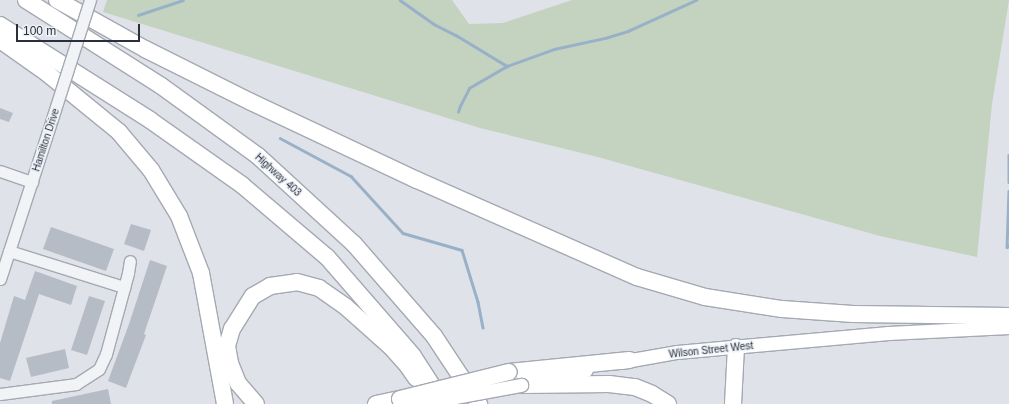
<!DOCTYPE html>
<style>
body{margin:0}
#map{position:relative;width:1009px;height:404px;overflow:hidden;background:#dfe2e8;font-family:Arial,sans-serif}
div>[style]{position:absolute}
.green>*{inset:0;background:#c4d2c0}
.stream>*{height:2.5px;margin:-1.25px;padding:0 1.25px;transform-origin:1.25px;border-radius:1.25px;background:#99b1c8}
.building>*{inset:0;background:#b6bcc5}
.roads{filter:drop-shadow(1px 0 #a4a9b2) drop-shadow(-1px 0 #a4a9b2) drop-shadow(0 1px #a4a9b2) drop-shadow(0 -1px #a4a9b2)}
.minor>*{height:11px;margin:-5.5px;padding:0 5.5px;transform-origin:5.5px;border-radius:5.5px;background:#f1f3f6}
.major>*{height:13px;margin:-6.5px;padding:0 6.5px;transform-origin:6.5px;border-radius:6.5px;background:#fff}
.highway>*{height:16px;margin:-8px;padding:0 8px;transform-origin:8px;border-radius:8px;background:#fff}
.bridges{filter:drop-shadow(1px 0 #a4a9b2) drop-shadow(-1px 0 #a4a9b2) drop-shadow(0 1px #a4a9b2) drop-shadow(0 -1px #a4a9b2)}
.minor-bridge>*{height:11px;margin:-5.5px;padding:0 5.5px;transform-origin:5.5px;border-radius:5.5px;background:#f1f3f6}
.major-bridge>*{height:13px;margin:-6.5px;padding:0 6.5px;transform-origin:6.5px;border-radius:6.5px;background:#fff}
.highway-bridge>*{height:16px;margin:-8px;padding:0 8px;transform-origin:8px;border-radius:8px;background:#fff}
span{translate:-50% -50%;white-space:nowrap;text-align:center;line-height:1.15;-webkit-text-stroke:3px #eef1f6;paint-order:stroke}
.street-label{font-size:10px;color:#28303f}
.scale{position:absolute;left:16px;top:24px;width:124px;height:18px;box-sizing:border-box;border:2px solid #28303f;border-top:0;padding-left:5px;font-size:12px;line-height:14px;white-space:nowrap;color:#28303f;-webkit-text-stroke:3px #eef1f6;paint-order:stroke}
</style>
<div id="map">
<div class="green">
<div style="clip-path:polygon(107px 0,452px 0,469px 24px,503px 23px,572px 0,1009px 0,992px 104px,977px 257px,880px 236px,594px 156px,480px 128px,103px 12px)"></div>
</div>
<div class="stream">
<div style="left:400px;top:0;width:42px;rotate:35.2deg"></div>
<div style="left:434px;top:24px;width:25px;rotate:27deg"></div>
<div style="left:456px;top:35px;width:60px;rotate:31.3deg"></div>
<div style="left:138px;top:15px;width:47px;rotate:-18.4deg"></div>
<div style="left:458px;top:112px;width:6px;rotate:-72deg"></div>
<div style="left:460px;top:106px;width:20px;rotate:-63deg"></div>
<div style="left:469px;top:88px;width:44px;rotate:-30.1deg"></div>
<div style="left:507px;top:66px;width:50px;rotate:-19.9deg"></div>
<div style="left:554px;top:49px;width:52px;rotate:-12.2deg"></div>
<div style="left:605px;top:38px;width:24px;rotate:-17deg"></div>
<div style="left:628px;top:31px;width:75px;rotate:-24.5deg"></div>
<div style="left:280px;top:138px;width:81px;rotate:28.2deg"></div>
<div style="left:351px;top:176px;width:77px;rotate:47.6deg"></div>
<div style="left:403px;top:233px;width:61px;rotate:16.1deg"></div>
<div style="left:462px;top:250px;width:54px;rotate:72.9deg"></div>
<div style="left:478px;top:302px;width:26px;rotate:79deg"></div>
<div style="left:1009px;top:155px;width:27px;rotate:90deg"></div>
<div style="left:1009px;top:191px;width:56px;rotate:92deg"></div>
<div style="left:1007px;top:247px;width:3px;rotate:-45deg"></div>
</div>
<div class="building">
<div style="clip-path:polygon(0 108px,13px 113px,9px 122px,0 119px)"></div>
<div style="clip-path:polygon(131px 224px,151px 230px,144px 251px,124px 244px)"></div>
<div style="clip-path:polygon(51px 227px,114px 249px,106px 271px,43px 249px)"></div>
<div style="clip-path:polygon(150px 260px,167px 266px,144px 334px,146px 335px,126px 388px,108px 381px,129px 324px)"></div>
<div style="clip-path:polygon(35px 271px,77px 286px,71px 305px,39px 294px,10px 381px,0 378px,0 343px,14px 296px,25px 300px)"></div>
<div style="clip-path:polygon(89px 296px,105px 301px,87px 355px,71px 350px)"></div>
<div style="clip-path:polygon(65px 349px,69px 368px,31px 377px,26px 358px)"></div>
<div style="clip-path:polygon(108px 389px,111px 404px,52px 404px,52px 401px)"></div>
</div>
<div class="roads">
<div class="minor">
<div style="left:0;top:171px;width:34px;rotate:19deg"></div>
<div style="left:9px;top:251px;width:121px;rotate:17.4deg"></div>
<div style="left:0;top:279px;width:168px;rotate:-72deg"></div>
<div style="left:0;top:394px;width:77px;rotate:-7.5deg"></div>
<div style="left:76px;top:384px;width:27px;rotate:-33deg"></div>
<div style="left:99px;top:369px;width:17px;rotate:-65deg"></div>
<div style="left:106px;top:354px;width:84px;rotate:-74.8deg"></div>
<div style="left:128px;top:273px;width:12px;rotate:-81deg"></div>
</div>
<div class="major">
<div style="left:620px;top:362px;width:58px;rotate:-10deg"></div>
<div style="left:677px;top:352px;width:66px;rotate:-5.2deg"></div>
<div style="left:743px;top:346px;width:146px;rotate:-5.1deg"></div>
<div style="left:888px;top:333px;width:121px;rotate:-2.8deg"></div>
<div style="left:540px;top:381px;width:47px;rotate:-13.4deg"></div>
</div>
<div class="highway">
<div style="left:26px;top:0;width:159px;rotate:32.4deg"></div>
<div style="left:160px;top:85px;width:121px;rotate:35.9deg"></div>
<div style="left:258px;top:156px;width:130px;rotate:42.5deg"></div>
<div style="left:354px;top:244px;width:122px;rotate:49deg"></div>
<div style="left:434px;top:336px;width:82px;rotate:56.5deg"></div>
<div style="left:57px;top:0;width:101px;rotate:29.1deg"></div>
<div style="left:145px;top:49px;width:116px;rotate:26.6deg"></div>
<div style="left:249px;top:101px;width:186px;rotate:25.2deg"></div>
<div style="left:417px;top:180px;width:240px;rotate:23.8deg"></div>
<div style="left:637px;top:277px;width:71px;rotate:16.4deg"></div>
<div style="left:705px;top:297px;width:78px;rotate:8.9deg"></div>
<div style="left:782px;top:309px;width:71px;rotate:4deg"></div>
<div style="left:853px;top:314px;width:156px;rotate:0.7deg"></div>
<div style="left:0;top:25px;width:178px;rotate:32.3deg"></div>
<div style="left:150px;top:120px;width:113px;rotate:35.2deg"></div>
<div style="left:242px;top:185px;width:111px;rotate:40.3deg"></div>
<div style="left:327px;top:257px;width:131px;rotate:49deg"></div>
<div style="left:413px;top:356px;width:54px;rotate:57.2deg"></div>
<div style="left:0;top:40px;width:59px;rotate:35.3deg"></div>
<div style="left:48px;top:74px;width:92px;rotate:39.2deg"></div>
<div style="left:119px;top:132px;width:50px;rotate:49.9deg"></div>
<div style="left:151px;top:170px;width:54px;rotate:58.7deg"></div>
<div style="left:179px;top:216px;width:61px;rotate:68.9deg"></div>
<div style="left:201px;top:273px;width:133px;rotate:79.6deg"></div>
<div style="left:509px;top:372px;width:121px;rotate:-5.7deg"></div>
<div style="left:521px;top:385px;width:88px;rotate:-0.7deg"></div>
<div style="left:609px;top:384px;width:26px;rotate:7deg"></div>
<div style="left:635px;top:387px;width:18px;rotate:22deg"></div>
<div style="left:652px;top:394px;width:19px;rotate:32deg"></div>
<div style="left:256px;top:404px;width:28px;rotate:-131deg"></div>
<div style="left:238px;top:383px;width:22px;rotate:-112deg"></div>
<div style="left:230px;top:363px;width:17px;rotate:-100deg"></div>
<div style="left:227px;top:346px;width:18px;rotate:-74deg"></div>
<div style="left:232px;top:329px;width:39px;rotate:-58deg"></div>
<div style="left:253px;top:296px;width:20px;rotate:-30deg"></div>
<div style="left:270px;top:286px;width:27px;rotate:-8deg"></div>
<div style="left:297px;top:282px;width:23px;rotate:15deg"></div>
<div style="left:319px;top:288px;width:33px;rotate:35deg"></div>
<div style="left:346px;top:307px;width:59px;rotate:41.6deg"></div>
<div style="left:390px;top:346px;width:25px;rotate:48deg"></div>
<div style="left:407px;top:365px;width:16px;rotate:55deg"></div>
<div style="left:376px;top:404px;width:25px;rotate:-12deg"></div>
<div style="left:733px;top:404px;width:57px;rotate:-87deg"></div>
</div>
</div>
<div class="bridges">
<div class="minor-bridge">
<div style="left:52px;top:119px;width:125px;rotate:-72.3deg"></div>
</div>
<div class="major-bridge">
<div style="left:417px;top:404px;width:106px;rotate:-10.4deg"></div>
</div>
<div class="highway-bridge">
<div style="left:400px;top:399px;width:112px;rotate:-13.9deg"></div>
</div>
</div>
<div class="street-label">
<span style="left:46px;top:140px;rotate:-72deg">Hamilton Drive</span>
<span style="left:278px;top:175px;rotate:42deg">Highway 403</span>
<span style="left:711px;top:350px;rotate:-6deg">Wilson Street West</span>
</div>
<div class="scale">100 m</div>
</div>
